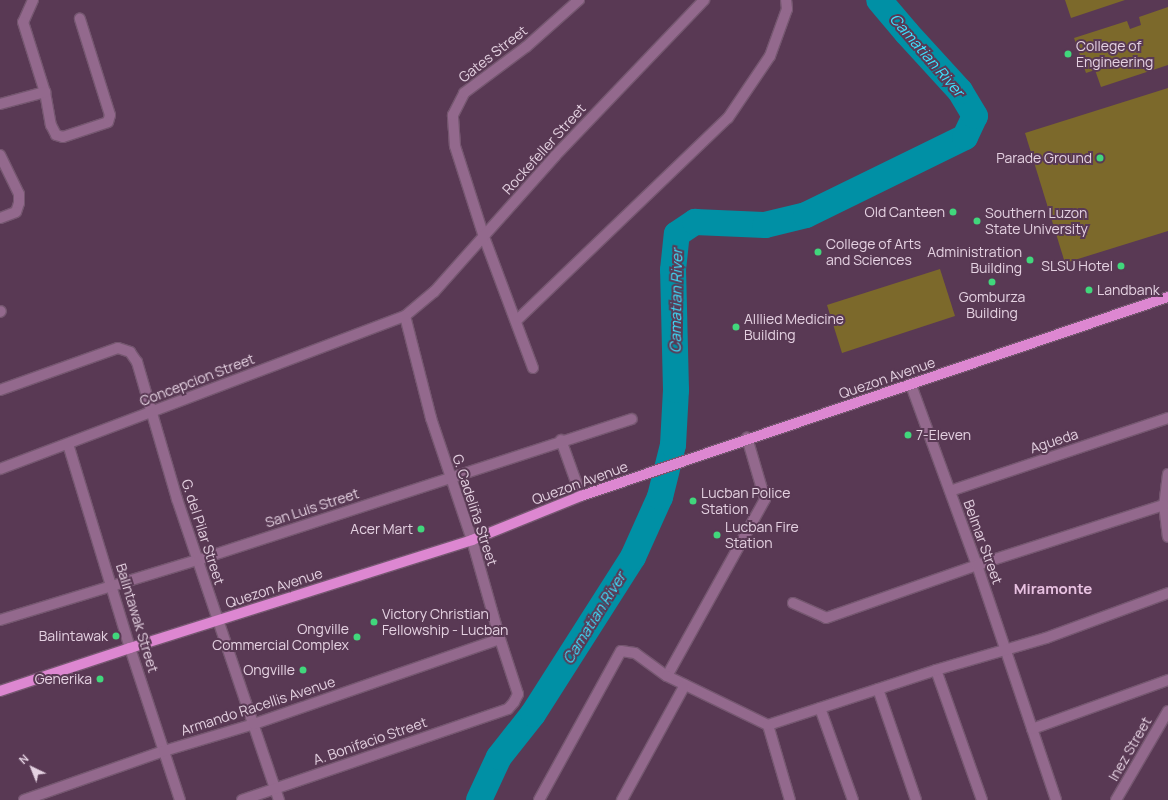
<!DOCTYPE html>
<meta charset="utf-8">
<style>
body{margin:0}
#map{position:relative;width:1168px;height:800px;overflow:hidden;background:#593954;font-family:Manrope,sans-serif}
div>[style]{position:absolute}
.green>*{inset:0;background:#7c692b}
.river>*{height:26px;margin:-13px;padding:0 13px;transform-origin:13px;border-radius:13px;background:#0090a5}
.roads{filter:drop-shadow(1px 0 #755770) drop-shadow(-1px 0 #755770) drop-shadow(0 1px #755770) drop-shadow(0 -1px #755770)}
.minor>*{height:10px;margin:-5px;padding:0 5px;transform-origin:5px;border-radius:5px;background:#93698d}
.major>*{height:10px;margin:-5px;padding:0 5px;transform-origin:5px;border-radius:5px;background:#dd87d1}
.dots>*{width:11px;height:11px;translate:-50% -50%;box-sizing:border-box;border:2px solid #593954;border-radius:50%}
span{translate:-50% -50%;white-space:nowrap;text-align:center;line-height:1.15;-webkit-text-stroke:4px #593954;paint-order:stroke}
.poi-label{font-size:14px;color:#e4d1e1}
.left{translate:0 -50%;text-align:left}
.right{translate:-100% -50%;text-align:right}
.street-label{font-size:14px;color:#e4d1e1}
.water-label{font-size:15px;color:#3de2ff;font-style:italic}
.neighbourhood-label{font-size:15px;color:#e8c1e1;font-weight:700}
.north{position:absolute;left:12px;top:748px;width:40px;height:40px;-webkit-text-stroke:3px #593954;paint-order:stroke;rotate:317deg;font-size:11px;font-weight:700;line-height:16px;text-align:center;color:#e4d1e1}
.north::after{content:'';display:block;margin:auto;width:14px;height:18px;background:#e4d1e1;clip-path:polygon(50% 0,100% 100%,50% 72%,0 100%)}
</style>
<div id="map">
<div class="green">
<div style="clip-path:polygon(1065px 0,1125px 0,1071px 18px)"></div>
<div style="clip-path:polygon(1168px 7px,1168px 65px,1101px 87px,1095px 70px,1086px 73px,1074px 38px,1127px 21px,1130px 29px,1141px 25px,1139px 17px)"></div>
<div style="clip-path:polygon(1168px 88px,1168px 231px,1065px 263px,1025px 133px)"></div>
<div style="clip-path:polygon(940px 269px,955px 316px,842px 353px,827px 305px)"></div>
</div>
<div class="river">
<div style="left:479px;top:800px;width:47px;rotate:-65.1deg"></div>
<div style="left:499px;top:757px;width:55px;rotate:-51.7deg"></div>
<div style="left:533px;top:714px;width:186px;rotate:-57.5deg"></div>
<div style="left:633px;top:557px;width:66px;rotate:-65.8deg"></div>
<div style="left:660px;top:497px;width:54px;rotate:-76deg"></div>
<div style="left:673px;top:445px;width:55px;rotate:-86.9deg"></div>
<div style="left:676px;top:390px;width:120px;rotate:-91.4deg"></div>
<div style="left:673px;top:270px;width:36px;rotate:-84deg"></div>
<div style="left:677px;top:234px;width:22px;rotate:-34deg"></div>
<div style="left:695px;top:222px;width:70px;rotate:2.5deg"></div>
<div style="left:765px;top:225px;width:42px;rotate:-13.7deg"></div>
<div style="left:806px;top:215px;width:177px;rotate:-26.1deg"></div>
<div style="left:965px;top:137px;width:23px;rotate:-65deg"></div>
<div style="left:975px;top:116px;width:29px;rotate:-121deg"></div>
<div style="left:960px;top:91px;width:79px;rotate:-132.4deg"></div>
<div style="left:907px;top:33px;width:43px;rotate:-130.3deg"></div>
</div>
<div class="roads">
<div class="minor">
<div style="left:33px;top:0;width:24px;rotate:114deg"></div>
<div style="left:23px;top:22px;width:73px;rotate:72.6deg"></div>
<div style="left:45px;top:92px;width:34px;rotate:80deg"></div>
<div style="left:51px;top:125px;width:11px;rotate:63deg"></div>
<div style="left:56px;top:135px;width:7px;rotate:16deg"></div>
<div style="left:63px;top:137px;width:47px;rotate:-18.4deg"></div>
<div style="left:108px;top:122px;width:7px;rotate:-74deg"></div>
<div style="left:110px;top:115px;width:101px;rotate:-107.4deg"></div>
<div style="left:0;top:104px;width:47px;rotate:-14.9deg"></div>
<div style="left:0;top:155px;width:43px;rotate:64deg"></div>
<div style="left:19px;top:194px;width:9px;rotate:90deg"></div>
<div style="left:19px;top:203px;width:9px;rotate:108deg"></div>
<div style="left:16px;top:212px;width:17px;rotate:159deg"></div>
<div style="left:0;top:312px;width:1px;rotate:-45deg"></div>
<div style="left:516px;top:321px;width:294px;rotate:-43.8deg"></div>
<div style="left:728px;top:118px;width:75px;rotate:-55.9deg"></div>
<div style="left:770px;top:56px;width:50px;rotate:-70.1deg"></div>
<div style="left:787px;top:9px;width:9px;rotate:-96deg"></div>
<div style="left:533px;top:368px;width:140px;rotate:-110.5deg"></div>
<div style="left:484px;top:237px;width:96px;rotate:-107.7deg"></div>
<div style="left:455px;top:146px;width:31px;rotate:-94deg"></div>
<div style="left:453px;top:115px;width:25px;rotate:-63deg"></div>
<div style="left:464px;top:93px;width:77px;rotate:-36.6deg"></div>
<div style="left:526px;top:47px;width:71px;rotate:-41.6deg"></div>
<div style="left:911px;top:385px;width:192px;rotate:69.9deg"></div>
<div style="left:977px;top:565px;width:248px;rotate:71.4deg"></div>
<div style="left:0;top:390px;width:125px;rotate:-19.6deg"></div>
<div style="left:118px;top:348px;width:13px;rotate:18deg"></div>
<div style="left:130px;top:352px;width:12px;rotate:55deg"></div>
<div style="left:137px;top:362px;width:143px;rotate:73.7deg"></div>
<div style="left:177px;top:499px;width:318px;rotate:71.3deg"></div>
<div style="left:561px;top:440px;width:59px;rotate:70.3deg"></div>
<div style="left:68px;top:444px;width:213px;rotate:73.1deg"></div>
<div style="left:130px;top:648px;width:160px;rotate:71.8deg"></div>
<div style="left:0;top:469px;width:433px;rotate:-20.7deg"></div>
<div style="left:405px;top:316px;width:38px;rotate:-40deg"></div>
<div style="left:434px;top:292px;width:182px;rotate:-48.3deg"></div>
<div style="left:555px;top:156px;width:216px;rotate:-46.3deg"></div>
<div style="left:1168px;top:474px;width:31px;rotate:97deg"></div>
<div style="left:1164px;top:505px;width:32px;rotate:83deg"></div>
<div style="left:950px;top:491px;width:230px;rotate:-18.5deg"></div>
<div style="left:793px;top:603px;width:36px;rotate:24deg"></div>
<div style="left:826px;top:618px;width:160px;rotate:-19.3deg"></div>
<div style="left:977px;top:565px;width:196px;rotate:-17.8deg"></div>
<div style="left:0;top:620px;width:207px;rotate:-16.9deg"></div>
<div style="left:198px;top:560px;width:456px;rotate:-18deg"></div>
<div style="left:936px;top:670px;width:138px;rotate:70.5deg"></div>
<div style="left:667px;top:676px;width:202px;rotate:-61deg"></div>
<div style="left:765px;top:499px;width:64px;rotate:-106.4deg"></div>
<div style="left:878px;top:689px;width:117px;rotate:71.1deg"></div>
<div style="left:820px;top:708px;width:98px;rotate:70.3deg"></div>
<div style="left:768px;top:725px;width:78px;rotate:73.7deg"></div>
<div style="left:1032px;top:729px;width:145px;rotate:-19.8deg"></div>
<div style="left:24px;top:800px;width:148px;rotate:-19.3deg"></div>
<div style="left:164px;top:751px;width:94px;rotate:-16.7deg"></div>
<div style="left:254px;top:724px;width:260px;rotate:-19.1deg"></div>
<div style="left:242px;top:800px;width:281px;rotate:-18.9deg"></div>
<div style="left:508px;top:709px;width:9px;rotate:-49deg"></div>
<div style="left:514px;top:702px;width:9px;rotate:-63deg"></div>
<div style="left:518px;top:694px;width:58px;rotate:-108.1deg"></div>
<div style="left:500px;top:639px;width:103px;rotate:-105.8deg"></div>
<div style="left:472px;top:540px;width:129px;rotate:-108.6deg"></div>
<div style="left:431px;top:418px;width:105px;rotate:-104.3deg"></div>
<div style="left:539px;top:800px;width:170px;rotate:-61.2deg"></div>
<div style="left:621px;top:651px;width:14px;rotate:8deg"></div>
<div style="left:635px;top:653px;width:39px;rotate:36deg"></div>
<div style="left:667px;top:676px;width:112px;rotate:25.9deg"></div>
<div style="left:768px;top:725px;width:177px;rotate:-18.1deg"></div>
<div style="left:936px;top:670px;width:115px;rotate:-16.2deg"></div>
<div style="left:1046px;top:638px;width:130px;rotate:-20.2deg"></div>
<div style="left:622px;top:800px;width:131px;rotate:-61.3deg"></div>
<div style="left:1116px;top:800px;width:103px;rotate:-59.7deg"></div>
</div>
<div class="major">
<div style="left:0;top:691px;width:137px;rotate:-18.3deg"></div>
<div style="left:130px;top:648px;width:359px;rotate:-17.5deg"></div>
<div style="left:472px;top:540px;width:118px;rotate:-22deg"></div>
<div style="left:581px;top:496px;width:620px;rotate:-18.73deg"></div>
</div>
</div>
<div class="dots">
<div style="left:1068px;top:54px;background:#41d77c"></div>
<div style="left:1100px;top:158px;background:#41d77c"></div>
<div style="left:953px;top:212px;background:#41d77c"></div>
<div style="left:977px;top:221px;background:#41d77c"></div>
<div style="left:818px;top:252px;background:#41d77c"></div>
<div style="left:1030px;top:260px;background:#41d77c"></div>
<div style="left:1121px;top:266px;background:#41d77c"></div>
<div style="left:992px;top:282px;background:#41d77c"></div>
<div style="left:1089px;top:290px;background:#41d77c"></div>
<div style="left:736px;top:327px;background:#41d77c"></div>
<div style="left:908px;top:435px;background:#41d77c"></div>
<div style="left:693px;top:501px;background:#41d77c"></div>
<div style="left:421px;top:529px;background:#41d77c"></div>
<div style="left:717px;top:535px;background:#41d77c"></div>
<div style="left:374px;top:622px;background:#41d77c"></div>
<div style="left:116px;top:636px;background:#41d77c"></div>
<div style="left:357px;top:637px;background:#41d77c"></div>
<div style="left:303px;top:670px;background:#41d77c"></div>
<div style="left:100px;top:679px;background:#41d77c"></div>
</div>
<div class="poi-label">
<span class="left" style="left:1076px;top:54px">College of<br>Engineering</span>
<span class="right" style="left:1092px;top:158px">Parade Ground</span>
<span class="right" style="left:945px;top:212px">Old Canteen</span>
<span class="left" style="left:985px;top:221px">Southern Luzon<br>State University</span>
<span class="left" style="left:826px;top:252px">College of Arts<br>and Sciences</span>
<span class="right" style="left:1022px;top:260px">Administration<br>Building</span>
<span class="right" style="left:1113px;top:266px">SLSU Hotel</span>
<span class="left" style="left:1097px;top:290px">Landbank</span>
<span style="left:992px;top:305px">Gomburza<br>Building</span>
<span class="left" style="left:744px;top:327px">Alllied Medicine<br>Building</span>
<span class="left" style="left:916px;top:435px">7-Eleven</span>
<span class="left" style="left:701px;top:501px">Lucban Police<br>Station</span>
<span class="left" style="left:725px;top:535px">Lucban Fire<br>Station</span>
<span class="right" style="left:413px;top:529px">Acer Mart</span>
<span class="left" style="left:382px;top:622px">Victory Christian<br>Fellowship - Lucban</span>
<span class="right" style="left:349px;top:637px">Ongville<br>Commercial Complex</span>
<span class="right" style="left:108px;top:636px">Balintawak</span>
<span class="right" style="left:295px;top:670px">Ongville</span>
<span class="right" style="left:92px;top:679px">Generika</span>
</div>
<div class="street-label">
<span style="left:493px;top:54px;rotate:-38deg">Gates Street</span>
<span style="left:544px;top:149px;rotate:-48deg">Rockefeller Street</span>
<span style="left:887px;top:378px;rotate:-19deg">Quezon Avenue</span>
<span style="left:197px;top:380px;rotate:-21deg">Concepcion Street</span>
<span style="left:1054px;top:441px;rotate:-18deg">Agueda</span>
<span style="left:580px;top:483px;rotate:-20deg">Quezon Avenue</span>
<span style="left:312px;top:508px;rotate:-18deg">San Luis Street</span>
<span style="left:475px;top:510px;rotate:72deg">G. Cadeliña Street</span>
<span style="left:203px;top:532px;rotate:72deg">G. del Pilar Street</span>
<span style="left:983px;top:542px;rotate:70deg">Belmar Street</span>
<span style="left:274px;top:588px;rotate:-18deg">Quezon Avenue</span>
<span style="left:137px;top:618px;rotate:73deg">Balintawak Street</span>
<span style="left:258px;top:706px;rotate:-18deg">Armando Racellis Avenue</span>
<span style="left:370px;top:741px;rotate:-19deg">A. Bonifacio Street</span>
<span style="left:1130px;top:749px;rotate:-60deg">Inez Street</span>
</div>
<div class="water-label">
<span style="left:927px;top:55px;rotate:49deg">Camatian River</span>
<span style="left:676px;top:301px;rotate:-89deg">Camatian River</span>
<span style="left:594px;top:618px;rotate:-58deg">Camatian River</span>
</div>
<div class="neighbourhood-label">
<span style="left:1053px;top:589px">Miramonte</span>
</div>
<div class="north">N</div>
</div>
